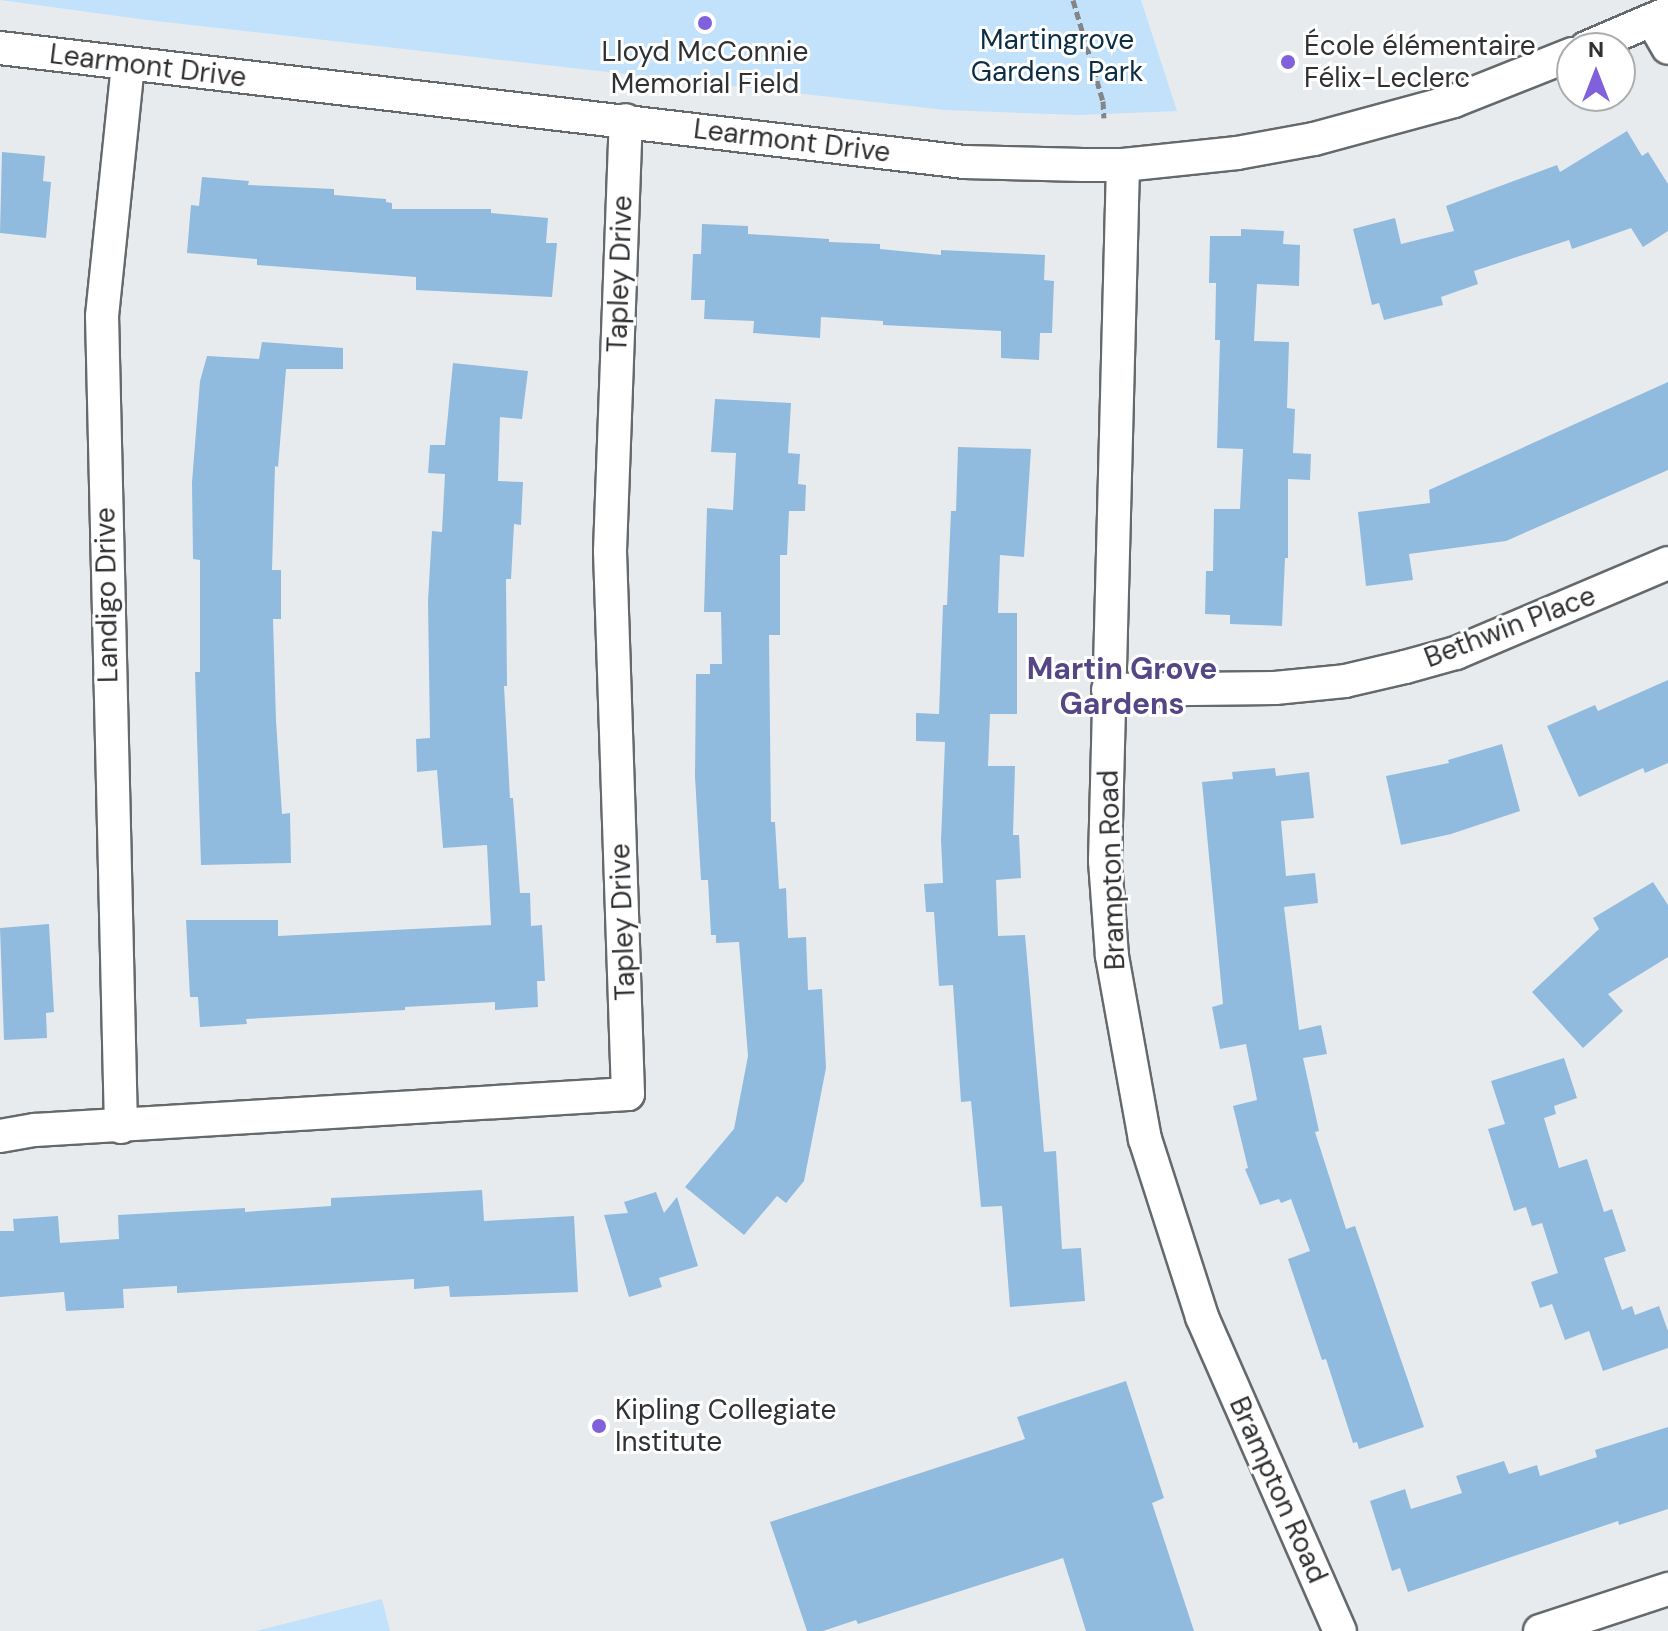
<!DOCTYPE html>
<meta charset="utf-8">
<style>
body{margin:0}
#map{position:relative;width:1668px;height:1631px;overflow:hidden;background:#e7ebee;font-family:"DM Sans",sans-serif}
div>[style]{position:absolute}
.green>*{inset:0;background:#c2e1fb}
.building>*{inset:0;background:#90bbde}
.path>*{height:5px;margin-top:-2.5px;transform-origin:0;background:repeating-linear-gradient(90deg,#838588 0 8px,transparent 0 12px)}
.roads{filter:drop-shadow(2px 0 #65696c) drop-shadow(-2px 0 #65696c) drop-shadow(0 2px #65696c) drop-shadow(0 -2px #65696c)}
.minor>*{height:32px;margin:-16px;padding:0 16px;transform-origin:16px;border-radius:16px;background:#fff}
.dots>*{width:22px;height:22px;translate:-50% -50%;box-sizing:border-box;border:4px solid #fff;border-radius:50%}
span{translate:-50% -50%;white-space:nowrap;text-align:center;line-height:1.15;-webkit-text-stroke:6px #fff;paint-order:stroke}
.park-label{font-size:28px;color:#0b2d45}
.poi-label{font-size:28px;color:#303133}
.left{translate:0 -50%;text-align:left}
.street-label{font-size:28px;color:#303133}
.neighbourhood-label{font-size:30px;color:#554785;font-weight:700}
.north{position:absolute;left:1556px;top:32px;width:80px;height:80px;box-sizing:border-box;background:#fff;border:2px solid #acadad;border-radius:50%;rotate:0deg;font-size:22px;font-weight:700;line-height:32px;text-align:center;color:#303133}
.north::after{content:'';display:block;margin:auto;width:28px;height:36px;background:#8160db;clip-path:polygon(50% 0,100% 100%,50% 72%,0 100%)}
</style>
<div id="map">
<div class="green">
<div style="clip-path:polygon(0 0,1141px 0,1177px 111px,1079px 115px,945px 110px,147px 20px)"></div>
<div style="clip-path:polygon(382px 1599px,390px 1631px,256px 1631px)"></div>
</div>
<div class="building">
<div style="clip-path:polygon(1627px 131px,1642px 156px,1648px 152px,1668px 184px,1668px 231px,1643px 247px,1631px 228px,1572px 249px,1569px 240px,1474px 271px,1478px 284px,1441px 297px,1443px 305px,1384px 320px,1379px 303px,1372px 305px,1353px 229px,1395px 218px,1401px 244px,1454px 231px,1446px 206px,1557px 165px,1560px 172px)"></div>
<div style="clip-path:polygon(2px 152px,45px 156px,43px 181px,51px 182px,46px 238px,0 233px)"></div>
<div style="clip-path:polygon(202px 177px,249px 181px,248px 185px,334px 189px,334px 195px,386px 199px,386px 202px,392px 203px,392px 209px,491px 209px,491px 213px,548px 218px,546px 243px,557px 243px,552px 297px,416px 290px,416px 277px,257px 265px,257px 259px,187px 253px,191px 205px,199px 206px)"></div>
<div style="clip-path:polygon(702px 224px,748px 226px,748px 234px,829px 239px,829px 242px,880px 244px,880px 249px,941px 255px,941px 250px,1045px 255px,1044px 280px,1054px 281px,1052px 333px,1040px 333px,1039px 360px,1001px 358px,1001px 331px,883px 325px,883px 321px,821px 317px,820px 338px,753px 333px,754px 321px,704px 319px,705px 300px,691px 300px,693px 254px,701px 254px)"></div>
<div style="clip-path:polygon(1241px 229px,1284px 231px,1283px 244px,1300px 245px,1299px 286px,1257px 284px,1254px 341px,1289px 342px,1287px 408px,1295px 409px,1293px 453px,1311px 454px,1310px 480px,1288px 479px,1288px 558px,1285px 558px,1282px 626px,1230px 624px,1230px 615px,1205px 614px,1206px 571px,1213px 571px,1214px 509px,1240px 509px,1243px 449px,1217px 448px,1220px 340px,1215px 340px,1216px 283px,1209px 283px,1210px 236px,1241px 236px)"></div>
<div style="clip-path:polygon(262px 342px,343px 348px,343px 369px,286px 369px,278px 467px,275px 466px,272px 570px,281px 570px,281px 619px,273px 619px,276px 720px,282px 814px,290px 813px,291px 863px,201px 865px,195px 672px,200px 672px,200px 560px,193px 559px,192px 482px,200px 381px,207px 356px,259px 359px)"></div>
<div style="clip-path:polygon(453px 363px,528px 371px,522px 419px,500px 417px,498px 481px,523px 482px,521px 525px,514px 524px,511px 579px,506px 579px,507px 686px,504px 686px,510px 798px,513px 798px,520px 893px,530px 893px,531px 926px,542px 925px,545px 981px,537px 981px,538px 1007px,495px 1010px,495px 1002px,405px 1007px,405px 1010px,246px 1019px,247px 1024px,200px 1027px,198px 997px,190px 997px,186px 920px,278px 920px,278px 936px,491px 925px,487px 845px,443px 848px,437px 770px,417px 772px,416px 739px,430px 738px,428px 601px,432px 531px,442px 532px,445px 474px,428px 473px,430px 445px,445px 445px)"></div>
<div style="clip-path:polygon(1668px 382px,1668px 470px,1506px 541px,1409px 554px,1413px 580px,1366px 586px,1358px 512px,1430px 503px,1429px 490px)"></div>
<div style="clip-path:polygon(715px 399px,791px 403px,788px 453px,800px 454px,798px 484px,806px 485px,805px 511px,789px 511px,787px 555px,780px 555px,780px 635px,769px 635px,771px 822px,775px 822px,779px 889px,786px 888px,788px 938px,806px 937px,808px 990px,822px 989px,826px 1068px,804px 1181px,786px 1203px,777px 1196px,744px 1235px,685px 1187px,734px 1129px,748px 1056px,739px 942px,716px 943px,716px 935px,711px 935px,708px 880px,701px 880px,695px 777px,696px 674px,710px 674px,710px 664px,722px 664px,721px 612px,704px 612px,707px 508px,733px 510px,736px 453px,711px 452px)"></div>
<div style="clip-path:polygon(958px 447px,1031px 449px,1024px 557px,1000px 555px,998px 613px,1017px 613px,1017px 714px,990px 714px,988px 766px,1015px 766px,1013px 835px,1019px 835px,1021px 878px,996px 880px,998px 936px,1025px 935px,1044px 1152px,1056px 1151px,1062px 1249px,1081px 1248px,1085px 1301px,1010px 1307px,1002px 1206px,981px 1207px,971px 1101px,961px 1102px,953px 985px,939px 986px,934px 912px,926px 912px,924px 884px,943px 883px,941px 840px,945px 742px,916px 741px,916px 713px,939px 714px,943px 605px,947px 605px,951px 511px,956px 511px)"></div>
<div style="clip-path:polygon(1668px 680px,1668px 763px,1645px 773px,1643px 768px,1579px 797px,1547px 726px,1595px 705px,1598px 711px)"></div>
<div style="clip-path:polygon(1502px 744px,1520px 811px,1451px 834px,1401px 845px,1386px 776px,1449px 763px,1448px 760px)"></div>
<div style="clip-path:polygon(1275px 768px,1276px 776px,1309px 772px,1314px 818px,1281px 821px,1286px 876px,1315px 873px,1318px 903px,1284px 907px,1299px 1030px,1321px 1025px,1327px 1054px,1303px 1058px,1319px 1131px,1315px 1132px,1346px 1229px,1355px 1226px,1424px 1427px,1359px 1449px,1357px 1442px,1353px 1443px,1326px 1359px,1322px 1360px,1288px 1259px,1310px 1251px,1291px 1199px,1281px 1203px,1279px 1199px,1260px 1205px,1245px 1169px,1248px 1168px,1233px 1106px,1257px 1100px,1246px 1044px,1220px 1049px,1212px 1007px,1223px 1004px,1202px 782px,1233px 779px,1232px 772px)"></div>
<div style="clip-path:polygon(1653px 882px,1668px 905px,1668px 957px,1608px 994px,1623px 1011px,1583px 1048px,1532px 992px,1599px 929px,1593px 918px)"></div>
<div style="clip-path:polygon(49px 924px,54px 1012px,46px 1013px,47px 1038px,4px 1040px,0 928px)"></div>
<div style="clip-path:polygon(1564px 1058px,1577px 1098px,1554px 1106px,1556px 1114px,1544px 1118px,1559px 1168px,1587px 1159px,1604px 1212px,1612px 1209px,1626px 1251px,1604px 1258px,1622px 1310px,1632px 1306px,1635px 1315px,1659px 1306px,1668px 1331px,1668px 1348px,1603px 1371px,1589px 1331px,1565px 1340px,1552px 1304px,1540px 1308px,1531px 1282px,1558px 1273px,1542px 1223px,1532px 1226px,1526px 1207px,1514px 1211px,1488px 1129px,1505px 1124px,1491px 1081px)"></div>
<div style="clip-path:polygon(482px 1190px,484px 1221px,574px 1216px,578px 1292px,450px 1297px,449px 1286px,414px 1289px,414px 1279px,177px 1293px,177px 1286px,123px 1289px,124px 1308px,66px 1311px,64px 1292px,0 1297px,0 1231px,14px 1231px,13px 1219px,58px 1216px,60px 1243px,119px 1239px,118px 1215px,245px 1208px,245px 1212px,331px 1206px,331px 1198px)"></div>
<div style="clip-path:polygon(656px 1192px,664px 1213px,677px 1197px,698px 1266px,659px 1278px,662px 1287px,629px 1297px,604px 1215px,628px 1213px,624px 1202px)"></div>
<div style="clip-path:polygon(1126px 1381px,1164px 1498px,1152px 1503px,1194px 1631px,1086px 1631px,1063px 1558px,858px 1624px,856px 1620px,823px 1631px,807px 1631px,770px 1522px,1025px 1439px,1017px 1417px)"></div>
<div style="clip-path:polygon(1668px 1427px,1668px 1509px,1619px 1525px,1618px 1521px,1408px 1592px,1400px 1568px,1392px 1571px,1370px 1501px,1405px 1489px,1411px 1509px,1462px 1493px,1456px 1476px,1504px 1461px,1509px 1474px,1537px 1465px,1540px 1476px,1597px 1457px,1595px 1450px)"></div>
</div>
<div class="path">
<div style="left:1073px;top:0;width:105px;rotate:73.5deg"></div>
<div style="left:1103px;top:101px;width:17px;rotate:87deg"></div>
</div>
<div class="roads">
<div class="minor">
<div style="left:1652px;top:20px;width:32px;rotate:60deg"></div>
<div style="left:0;top:48px;width:972px;rotate:6.74deg"></div>
<div style="left:965px;top:162px;width:118px;rotate:1.5deg"></div>
<div style="left:1083px;top:165px;width:40px"></div>
<div style="left:1123px;top:165px;width:115px;rotate:-6deg"></div>
<div style="left:1237px;top:153px;width:78px;rotate:-10.3deg"></div>
<div style="left:1314px;top:139px;width:145px;rotate:-15.2deg"></div>
<div style="left:1454px;top:101px;width:127px;rotate:-21.7deg"></div>
<div style="left:1586px;top:48px;width:89px;rotate:-23.1deg"></div>
<div style="left:1123px;top:165px;width:696px;rotate:91.48deg"></div>
<div style="left:1105px;top:861px;width:95px;rotate:85.8deg"></div>
<div style="left:1112px;top:956px;width:186px;rotate:79.8deg"></div>
<div style="left:1145px;top:1139px;width:187px;rotate:72.2deg"></div>
<div style="left:1202px;top:1317px;width:343px;rotate:66.3deg"></div>
<div style="left:1108px;top:690px;width:167px;rotate:-0.7deg"></div>
<div style="left:1275px;top:688px;width:70px;rotate:-5.7deg"></div>
<div style="left:1345px;top:681px;width:62px;rotate:-13.1deg"></div>
<div style="left:1405px;top:667px;width:53px;rotate:-15.4deg"></div>
<div style="left:1456px;top:653px;width:230px;rotate:-23deg"></div>
<div style="left:121px;top:1127px;width:811px;rotate:-91.34deg"></div>
<div style="left:102px;top:316px;width:252px;rotate:-84.1deg"></div>
<div style="left:0;top:1136px;width:36px;rotate:-10deg"></div>
<div style="left:35px;top:1130px;width:594px;rotate:-3.47deg"></div>
<div style="left:628px;top:1094px;width:543px;rotate:-91.9deg"></div>
<div style="left:610px;top:551px;width:431px;rotate:-87.9deg"></div>
<div style="left:1540px;top:1631px;width:135px;rotate:-18.2deg"></div>
</div>
</div>
<div class="dots">
<div style="left:705px;top:23px;background:#8160db"></div>
<div style="left:1288px;top:62px;background:#8160db"></div>
<div style="left:599px;top:1426px;background:#8160db"></div>
</div>
<div class="park-label">
<span style="left:1057px;top:56px">Martingrove<br>Gardens Park</span>
</div>
<div class="poi-label">
<span class="left" style="left:1304px;top:62px">École élémentaire<br>Félix-Leclerc</span>
<span style="left:705px;top:68px">Lloyd McConnie<br>Memorial Field</span>
<span class="left" style="left:615px;top:1426px">Kipling Collegiate<br>Institute</span>
</div>
<div class="street-label">
<span style="left:148px;top:66px;rotate:7deg">Learmont Drive</span>
<span style="left:792px;top:141px;rotate:7deg">Learmont Drive</span>
<span style="left:620px;top:274px;rotate:-88deg">Tapley Drive</span>
<span style="left:107px;top:595px;rotate:-91deg">Landigo Drive</span>
<span style="left:1510px;top:627px;rotate:-21deg">Bethwin Place</span>
<span style="left:1112px;top:870px;rotate:-92deg">Brampton Road</span>
<span style="left:623px;top:922px;rotate:-92deg">Tapley Drive</span>
<span style="left:1278px;top:1490px;rotate:66deg">Brampton Road</span>
</div>
<div class="neighbourhood-label">
<span style="left:1122px;top:686px">Martin Grove<br>Gardens</span>
</div>
<div class="north">N</div>
</div>
